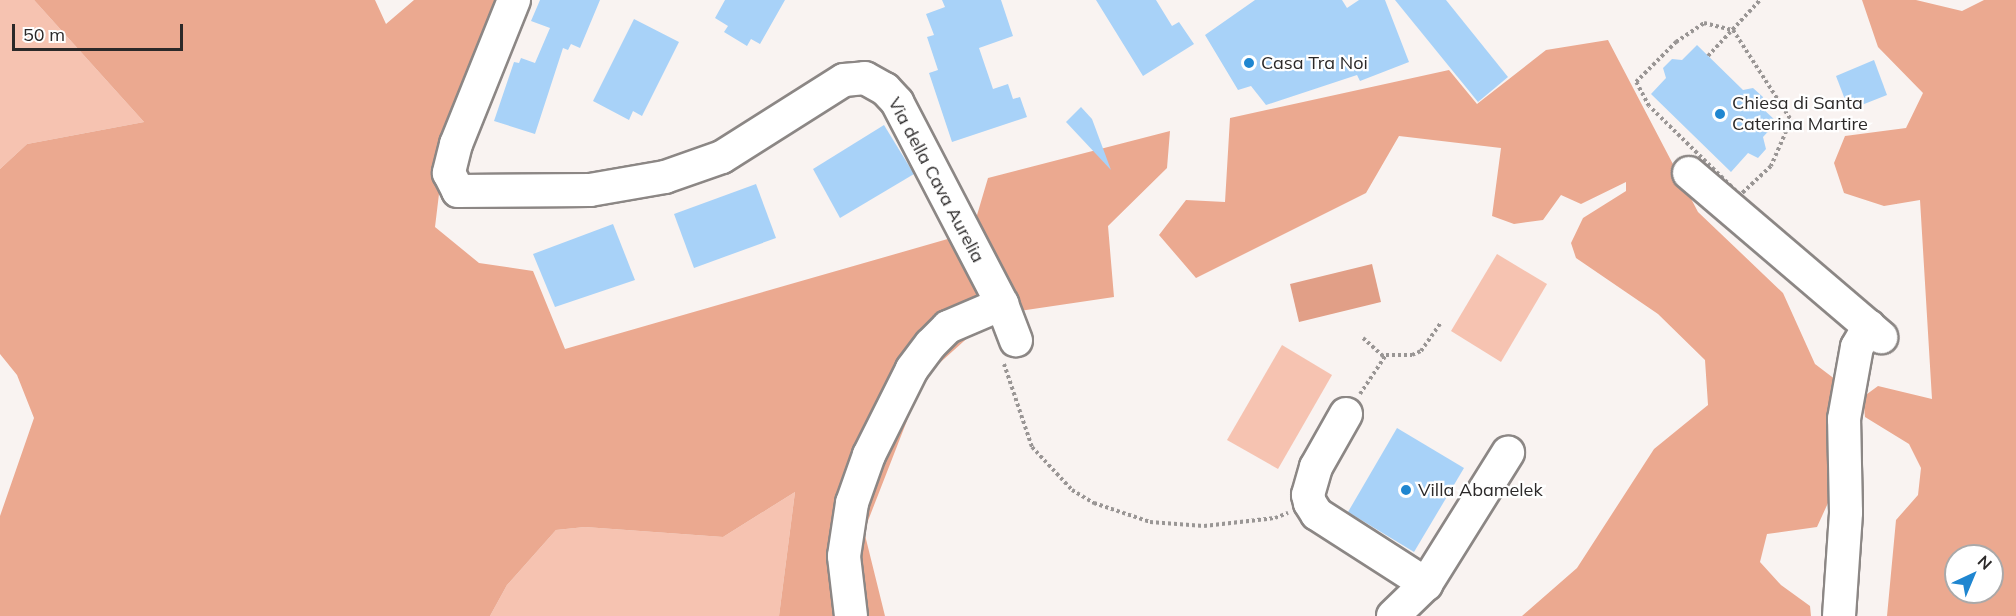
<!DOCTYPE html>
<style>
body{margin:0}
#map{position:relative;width:2016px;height:616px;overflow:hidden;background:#f9f3f1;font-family:Mulish,sans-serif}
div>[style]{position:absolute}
.green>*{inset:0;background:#f6c3b1}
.forest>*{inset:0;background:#eba990}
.water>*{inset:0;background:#e19f87}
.building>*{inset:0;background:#a8d2f8}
.path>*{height:4px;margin-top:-2px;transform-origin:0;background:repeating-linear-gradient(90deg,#9a9695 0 3px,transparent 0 6px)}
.roads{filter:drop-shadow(2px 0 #8c8785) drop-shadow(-2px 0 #8c8785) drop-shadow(0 2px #8c8785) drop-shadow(0 -2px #8c8785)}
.minor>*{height:32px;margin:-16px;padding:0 16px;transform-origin:16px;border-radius:16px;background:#fff}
.dots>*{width:16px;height:16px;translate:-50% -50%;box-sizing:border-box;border:3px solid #fff;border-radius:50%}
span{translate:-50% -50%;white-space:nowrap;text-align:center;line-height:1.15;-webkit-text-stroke:4.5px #fff;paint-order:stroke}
.poi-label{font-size:18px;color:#2b2929}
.left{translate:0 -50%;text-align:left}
.street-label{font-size:18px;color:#2b2929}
.north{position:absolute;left:1944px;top:544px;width:60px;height:60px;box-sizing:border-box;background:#fff;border:2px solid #aaa9a9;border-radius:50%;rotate:44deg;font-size:16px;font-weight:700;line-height:24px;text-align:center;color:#2b2929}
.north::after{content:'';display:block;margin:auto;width:21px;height:27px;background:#1f86d0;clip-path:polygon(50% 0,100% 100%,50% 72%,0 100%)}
.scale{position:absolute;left:12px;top:24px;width:171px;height:27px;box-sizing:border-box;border:3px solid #2b2929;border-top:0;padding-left:8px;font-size:18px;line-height:21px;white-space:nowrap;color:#2b2929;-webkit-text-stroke:4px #fff;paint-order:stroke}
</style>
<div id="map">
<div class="green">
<div style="clip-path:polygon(0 0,34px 0,144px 122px,27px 144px,0 169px)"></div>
<div style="clip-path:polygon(1497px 254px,1547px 284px,1501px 362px,1451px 331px)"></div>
<div style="clip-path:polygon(1282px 345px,1332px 375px,1278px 469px,1227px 440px)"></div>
<div style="clip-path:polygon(795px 492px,779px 616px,490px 616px,507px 585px,556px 530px,585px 527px,723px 537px)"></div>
</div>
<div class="forest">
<div style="clip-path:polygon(34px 0,375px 0,386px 24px,414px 0,504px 0,442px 169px,435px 227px,479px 263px,533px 271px,565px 349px,972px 232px,988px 178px,1170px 131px,1167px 168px,1108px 226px,1114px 297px,993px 315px,924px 377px,864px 531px,885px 616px,779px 616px,795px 492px,723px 537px,585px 527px,556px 530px,507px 585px,490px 616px,0 616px,0 516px,34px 418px,17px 375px,0 354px,0 169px,27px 144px,144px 122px)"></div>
<div style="clip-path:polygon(evenodd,1862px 0,1916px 0,1962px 11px,1984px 0,2016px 0,2016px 616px,1887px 616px,1896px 520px,1918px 495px,1921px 468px,1909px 444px,1865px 417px,1863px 397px,1878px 386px,1932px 399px,1920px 200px,1884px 206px,1844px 193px,1834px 163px,1845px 136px,1906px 128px,1923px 93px,1878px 47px,1862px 0,1956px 556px,1992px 556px,1992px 592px,1956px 592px,1956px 556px)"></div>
<div style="clip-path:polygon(1608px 40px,1698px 212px,1783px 293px,1815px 364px,1840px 383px,1833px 492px,1817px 527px,1767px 534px,1760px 562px,1781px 585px,1810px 606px,1811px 616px,1522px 616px,1577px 568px,1654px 449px,1708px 405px,1705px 360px,1658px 314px,1576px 258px,1571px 243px,1583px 218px,1626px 191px,1626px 182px,1581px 204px,1561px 195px,1543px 220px,1514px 224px,1492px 216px,1501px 148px,1399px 136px,1366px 193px,1196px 278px,1159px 235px,1186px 200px,1225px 202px,1230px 118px,1449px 70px,1477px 104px,1546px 50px)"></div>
</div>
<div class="water">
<div style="clip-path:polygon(1372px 264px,1381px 302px,1299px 322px,1290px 284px)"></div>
</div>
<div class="building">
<div style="clip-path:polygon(540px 0,600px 0,580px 48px,571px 44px,568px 50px,563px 48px,535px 134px,494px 121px,514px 62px,519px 63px,521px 58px,535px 63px,550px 28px,531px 21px)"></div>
<div style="clip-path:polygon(725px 0,785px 0,760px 44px,751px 39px,747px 46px,724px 32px,728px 26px,715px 18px)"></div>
<div style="clip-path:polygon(942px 0,1001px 0,1013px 36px,979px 48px,993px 89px,1008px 84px,1013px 99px,1020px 97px,1027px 117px,952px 142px,929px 73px,938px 70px,927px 37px,934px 35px,926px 14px,945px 7px)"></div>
<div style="clip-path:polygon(1096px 0,1156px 0,1172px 26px,1179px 22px,1194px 44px,1143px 76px)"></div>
<div style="clip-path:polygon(1255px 0,1342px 0,1347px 8px,1359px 0,1385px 0,1409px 62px,1360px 81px,1357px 75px,1266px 105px,1251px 86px,1238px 90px,1205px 35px)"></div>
<div style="clip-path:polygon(1395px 0,1446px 0,1508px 77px,1478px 102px)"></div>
<div style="clip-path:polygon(634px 19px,679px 42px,642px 116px,633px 111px,629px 120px,593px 101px)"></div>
<div style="clip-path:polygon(1697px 45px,1743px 90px,1753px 88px,1763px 97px,1760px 106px,1777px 122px,1763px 137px,1766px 149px,1758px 158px,1748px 153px,1731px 172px,1651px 94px,1666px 78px,1663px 68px,1672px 59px,1682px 60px)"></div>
<div style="clip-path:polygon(1874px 60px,1887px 95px,1849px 110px,1836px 76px)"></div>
<div style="clip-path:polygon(1081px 107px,1092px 119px,1111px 170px,1066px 122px)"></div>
<div style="clip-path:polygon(884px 125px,914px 174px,840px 218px,813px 169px)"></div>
<div style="clip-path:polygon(756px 184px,776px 238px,694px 268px,674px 214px)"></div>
<div style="clip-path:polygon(613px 224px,635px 280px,555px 307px,533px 254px)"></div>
<div style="clip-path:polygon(1397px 428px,1464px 468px,1414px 552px,1348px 512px)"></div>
</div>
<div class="path">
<div style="left:1704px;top:23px;width:30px;rotate:14deg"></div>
<div style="left:1733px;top:30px;width:107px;rotate:57.2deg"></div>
<div style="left:1791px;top:120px;width:50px;rotate:113.5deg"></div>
<div style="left:1771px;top:166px;width:42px;rotate:136.9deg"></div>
<div style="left:1740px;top:195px;width:127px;rotate:-135.6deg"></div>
<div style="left:1649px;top:106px;width:27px;rotate:-118deg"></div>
<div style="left:1636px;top:82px;width:57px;rotate:-45deg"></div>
<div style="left:1676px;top:42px;width:34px;rotate:-34deg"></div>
<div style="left:1708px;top:56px;width:76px;rotate:-47.1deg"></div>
<div style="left:1363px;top:338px;width:28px;rotate:42deg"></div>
<div style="left:1004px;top:364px;width:88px;rotate:71.4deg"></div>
<div style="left:1032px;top:447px;width:59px;rotate:47.1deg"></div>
<div style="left:1072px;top:490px;width:26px;rotate:31deg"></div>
<div style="left:1094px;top:503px;width:59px;rotate:18.7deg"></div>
<div style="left:1150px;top:522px;width:54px;rotate:4.2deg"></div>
<div style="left:1204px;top:526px;width:71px;rotate:-6.4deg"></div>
<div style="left:1275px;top:518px;width:14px;rotate:-21deg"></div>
<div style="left:1360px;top:394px;width:47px;rotate:-56.3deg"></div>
<div style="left:1386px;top:355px;width:26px"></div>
<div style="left:1412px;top:355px;width:10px;rotate:-24deg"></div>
<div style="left:1421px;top:351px;width:35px;rotate:-55deg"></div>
</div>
<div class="roads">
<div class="minor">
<div style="left:514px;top:0;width:155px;rotate:111.9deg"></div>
<div style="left:456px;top:144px;width:30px;rotate:104deg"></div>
<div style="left:449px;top:173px;width:20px;rotate:63deg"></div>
<div style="left:458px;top:191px;width:132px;rotate:-0.4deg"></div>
<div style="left:590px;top:190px;width:76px;rotate:-9.8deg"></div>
<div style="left:665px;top:177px;width:60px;rotate:-19.3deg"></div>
<div style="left:722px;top:157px;width:144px;rotate:-32.3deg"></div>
<div style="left:844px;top:80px;width:21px;rotate:-5deg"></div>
<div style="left:865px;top:78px;width:23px;rotate:29deg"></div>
<div style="left:885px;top:89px;width:18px;rotate:47deg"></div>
<div style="left:897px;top:102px;width:228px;rotate:62.5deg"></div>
<div style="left:1002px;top:304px;width:39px;rotate:69deg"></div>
<div style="left:1689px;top:173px;width:253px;rotate:40.5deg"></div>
<div style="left:1346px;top:414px;width:61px;rotate:119.5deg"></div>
<div style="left:1316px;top:467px;width:29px;rotate:106deg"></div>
<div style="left:1308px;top:495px;width:8px;rotate:76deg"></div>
<div style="left:1310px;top:503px;width:13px;rotate:58deg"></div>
<div style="left:1317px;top:514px;width:130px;rotate:32.7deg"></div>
<div style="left:851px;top:616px;width:60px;rotate:-96.7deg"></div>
<div style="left:844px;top:556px;width:54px;rotate:-81.4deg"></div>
<div style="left:852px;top:503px;width:51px;rotate:-70.5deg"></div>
<div style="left:869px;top:455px;width:96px;rotate:-63.4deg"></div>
<div style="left:912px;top:369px;width:31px;rotate:-53deg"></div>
<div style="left:931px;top:344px;width:24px;rotate:-45deg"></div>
<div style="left:948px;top:327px;width:59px;rotate:-23.1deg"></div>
<div style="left:1393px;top:616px;width:46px;rotate:-44.1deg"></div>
<div style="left:1426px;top:584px;width:155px;rotate:-58deg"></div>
<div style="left:1839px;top:616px;width:104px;rotate:-86.1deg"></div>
<div style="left:1846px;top:512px;width:93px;rotate:-91.2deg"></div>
<div style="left:1844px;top:419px;width:73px;rotate:-79.8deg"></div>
<div style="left:1857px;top:347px;width:24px;rotate:-60deg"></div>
</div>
</div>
<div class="dots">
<div style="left:1249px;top:63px;background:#1f86d0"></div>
<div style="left:1720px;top:114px;background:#1f86d0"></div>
<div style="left:1406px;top:490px;background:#1f86d0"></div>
</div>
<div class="poi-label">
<span class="left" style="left:1261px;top:63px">Casa Tra Noi</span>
<span class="left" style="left:1732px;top:114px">Chiesa di Santa<br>Caterina Martire</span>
<span class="left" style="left:1418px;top:490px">Villa Abamelek</span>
</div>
<div class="street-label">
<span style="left:936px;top:180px;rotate:62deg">Via della Cava Aurelia</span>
</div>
<div class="north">N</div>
<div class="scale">50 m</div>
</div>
